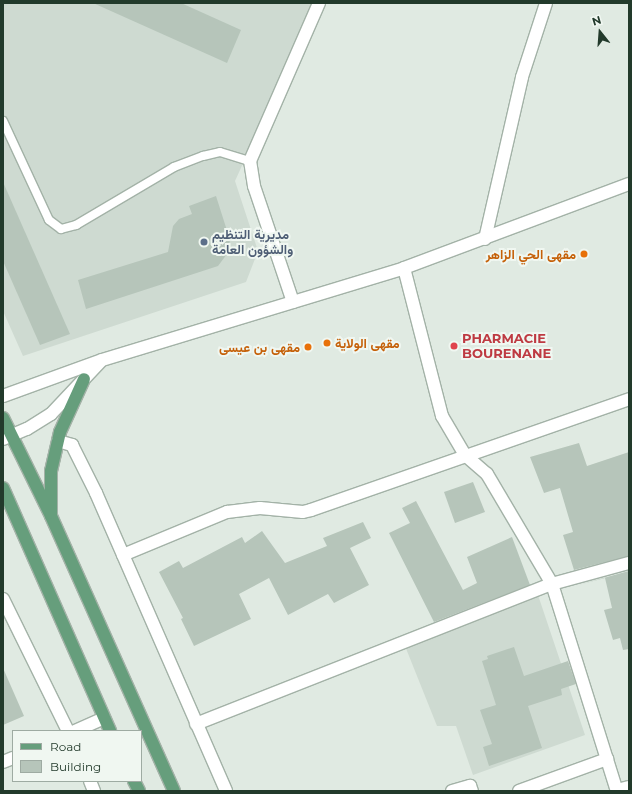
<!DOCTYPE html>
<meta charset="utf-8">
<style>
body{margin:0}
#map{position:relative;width:632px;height:794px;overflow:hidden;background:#e0eae2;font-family:Montserrat,Vazirmatn,sans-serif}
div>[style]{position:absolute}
.built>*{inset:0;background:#cedad1}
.building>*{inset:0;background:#b6c5ba}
.roads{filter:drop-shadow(1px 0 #a3b2a7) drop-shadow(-1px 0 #a3b2a7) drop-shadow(0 1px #a3b2a7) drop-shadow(0 -1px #a3b2a7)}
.lane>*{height:8px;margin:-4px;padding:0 4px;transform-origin:4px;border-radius:4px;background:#fff}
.street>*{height:12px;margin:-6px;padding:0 6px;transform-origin:6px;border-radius:6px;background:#fff}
.secondary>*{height:12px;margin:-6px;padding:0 6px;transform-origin:6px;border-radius:6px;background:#fff}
.primary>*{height:12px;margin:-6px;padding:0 6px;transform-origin:6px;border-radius:6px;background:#669e7c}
.dots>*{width:11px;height:11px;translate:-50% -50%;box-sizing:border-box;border:2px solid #f0f7f1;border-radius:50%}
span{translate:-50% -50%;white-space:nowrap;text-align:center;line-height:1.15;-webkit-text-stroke:4px #f0f7f1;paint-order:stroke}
.service-label{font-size:13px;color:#4e5e75;font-weight:700}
.left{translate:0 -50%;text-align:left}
.food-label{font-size:13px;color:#c56008;font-weight:700}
.right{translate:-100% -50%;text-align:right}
.health-label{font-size:13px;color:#be3a42;font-weight:700}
.frame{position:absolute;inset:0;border:4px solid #223a2b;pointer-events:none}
.legend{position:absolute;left:12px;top:730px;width:130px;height:52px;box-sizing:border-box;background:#f0f7f1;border:1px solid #9eaba2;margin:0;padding:5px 7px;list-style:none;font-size:12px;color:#223a2b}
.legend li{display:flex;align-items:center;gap:8px;height:20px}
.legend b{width:20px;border:1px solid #9eaba2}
.north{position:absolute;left:580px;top:12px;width:40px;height:40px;-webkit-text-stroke:3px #f0f7f1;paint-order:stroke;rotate:343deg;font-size:11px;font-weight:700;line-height:16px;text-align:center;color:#223a2b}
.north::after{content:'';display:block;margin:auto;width:14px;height:18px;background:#223a2b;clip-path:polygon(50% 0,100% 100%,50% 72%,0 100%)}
</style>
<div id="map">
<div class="built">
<div style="clip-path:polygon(3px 3px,316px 3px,235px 181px,258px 251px,246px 282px,23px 356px,3px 311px)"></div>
<div style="clip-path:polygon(538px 595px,585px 735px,473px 775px,456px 726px,437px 726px,405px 646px)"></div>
</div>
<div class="building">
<div style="clip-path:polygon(93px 3px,181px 3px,241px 30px,227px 63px)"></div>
<div style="clip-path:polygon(3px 182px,70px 334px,40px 345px,3px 261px)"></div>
<div style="clip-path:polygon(216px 196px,230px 240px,227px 254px,218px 266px,86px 309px,78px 280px,168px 252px,173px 226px,179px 219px,192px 214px,189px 206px)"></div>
<div style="clip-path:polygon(579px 443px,587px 466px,629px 452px,629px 556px,574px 570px,563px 535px,573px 532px,560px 488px,544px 493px,530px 457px)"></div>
<div style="clip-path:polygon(473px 482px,485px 512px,455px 523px,444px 492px)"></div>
<div style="clip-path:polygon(416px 501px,463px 590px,477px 583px,467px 557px,512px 537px,530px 585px,434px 622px,389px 533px,410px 523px,402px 508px)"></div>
<div style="clip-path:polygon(363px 522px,371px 538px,350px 548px,369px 585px,334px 603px,328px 594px,288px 615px,269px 578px,239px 594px,251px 619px,194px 646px,181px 619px,183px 618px,159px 572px,179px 561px,183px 568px,242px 537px,245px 543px,262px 531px,285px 563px,327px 546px,323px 538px)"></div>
<div style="clip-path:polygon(629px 571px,629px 649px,623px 650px,620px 638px,613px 640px,604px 610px,612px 608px,605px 578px,578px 585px)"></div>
<div style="clip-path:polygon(514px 647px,524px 676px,568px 661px,576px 684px,561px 689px,562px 695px,528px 706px,542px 748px,489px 766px,483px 747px,492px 744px,480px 710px,496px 705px,482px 661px,488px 659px,487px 656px)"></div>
<div style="clip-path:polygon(3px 668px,24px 716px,3px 725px)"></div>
</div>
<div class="roads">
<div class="lane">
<div style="left:3px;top:121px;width:109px;rotate:65.1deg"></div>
<div style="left:49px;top:220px;width:15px;rotate:37deg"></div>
<div style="left:61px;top:229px;width:16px;rotate:-15deg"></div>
<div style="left:76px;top:225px;width:114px;rotate:-30.6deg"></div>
<div style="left:174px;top:167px;width:31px;rotate:-21deg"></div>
<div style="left:203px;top:156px;width:17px;rotate:-13deg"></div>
<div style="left:220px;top:152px;width:31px;rotate:17deg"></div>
</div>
<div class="street">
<div style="left:485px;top:239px;width:166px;rotate:-77.1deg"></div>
<div style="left:522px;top:77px;width:78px;rotate:-72deg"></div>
<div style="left:404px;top:268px;width:153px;rotate:75.6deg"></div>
<div style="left:442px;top:416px;width:45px;rotate:59.5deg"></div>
<div style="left:465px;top:455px;width:29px;rotate:41deg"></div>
<div style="left:487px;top:474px;width:128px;rotate:59.4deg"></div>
<div style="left:552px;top:584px;width:217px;rotate:72.6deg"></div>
<div style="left:293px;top:302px;width:122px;rotate:-108.6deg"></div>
<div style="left:254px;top:186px;width:25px;rotate:-99deg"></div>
<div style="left:250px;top:161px;width:172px;rotate:-66.4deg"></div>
<div style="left:58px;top:441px;width:15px;rotate:16deg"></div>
<div style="left:72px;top:445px;width:54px;rotate:63.4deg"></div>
<div style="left:96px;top:493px;width:325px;rotate:66.4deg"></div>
<div style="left:123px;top:555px;width:113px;rotate:-22.5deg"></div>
<div style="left:227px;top:512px;width:33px;rotate:-7deg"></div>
<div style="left:260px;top:508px;width:43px;rotate:5.3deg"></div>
<div style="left:303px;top:512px;width:8px;rotate:-14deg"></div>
<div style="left:311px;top:510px;width:337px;rotate:-19.2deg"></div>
<div style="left:3px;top:599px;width:147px;rotate:63.8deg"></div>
<div style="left:196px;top:724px;width:383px;rotate:-21.5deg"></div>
<div style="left:552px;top:584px;width:80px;rotate:-15.3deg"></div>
<div style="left:75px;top:731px;width:32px;rotate:-24deg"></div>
<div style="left:3px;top:762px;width:11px;rotate:-22deg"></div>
<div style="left:90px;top:781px;width:11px;rotate:68deg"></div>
<div style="left:617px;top:790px;width:12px;rotate:-14deg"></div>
<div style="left:452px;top:791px;width:19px;rotate:-16deg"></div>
<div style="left:470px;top:786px;width:5px;rotate:68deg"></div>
<div style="left:519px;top:791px;width:94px;rotate:-20deg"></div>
</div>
<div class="secondary">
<div style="left:3px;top:396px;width:105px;rotate:-20deg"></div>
<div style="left:102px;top:360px;width:316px;rotate:-16.9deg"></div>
<div style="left:404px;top:268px;width:240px;rotate:-20.5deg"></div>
<div style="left:3px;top:439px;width:26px;rotate:-23deg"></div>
<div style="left:27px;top:429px;width:28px;rotate:-32deg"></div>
<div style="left:51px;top:414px;width:71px;rotate:-46.7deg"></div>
</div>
<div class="primary">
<div style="left:3px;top:418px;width:109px;rotate:63.9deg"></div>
<div style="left:51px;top:516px;width:301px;rotate:65.9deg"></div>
<div style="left:3px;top:488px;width:266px;rotate:66.2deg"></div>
<div style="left:51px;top:513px;width:42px;rotate:-90deg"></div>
<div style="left:51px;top:471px;width:40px;rotate:-77deg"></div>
<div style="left:60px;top:432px;width:58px;rotate:-65.6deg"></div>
<div style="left:134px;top:781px;width:11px;rotate:63deg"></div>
</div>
</div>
<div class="dots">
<div style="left:204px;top:242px;background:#5c6f8a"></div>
<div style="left:584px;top:254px;background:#e8710a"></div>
<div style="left:327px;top:343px;background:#e8710a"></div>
<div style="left:454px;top:346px;background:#e0444e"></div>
<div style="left:308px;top:347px;background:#e8710a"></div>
</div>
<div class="service-label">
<span class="left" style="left:212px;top:242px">مديرية التنظيم<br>والشؤون العامة</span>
</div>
<div class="food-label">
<span class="right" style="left:576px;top:254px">مقهى الحي الزاهر</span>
<span class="left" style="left:335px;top:343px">مقهى الولاية</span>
<span class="right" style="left:300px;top:347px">مقهى بن عيسى</span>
</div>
<div class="health-label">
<span class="left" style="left:462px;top:346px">PHARMACIE<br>BOURENANE</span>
</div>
<div class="frame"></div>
<ul class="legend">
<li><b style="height:5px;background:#669e7c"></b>Road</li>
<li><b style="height:11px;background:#b6c5ba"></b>Building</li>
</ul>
<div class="north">N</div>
</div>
